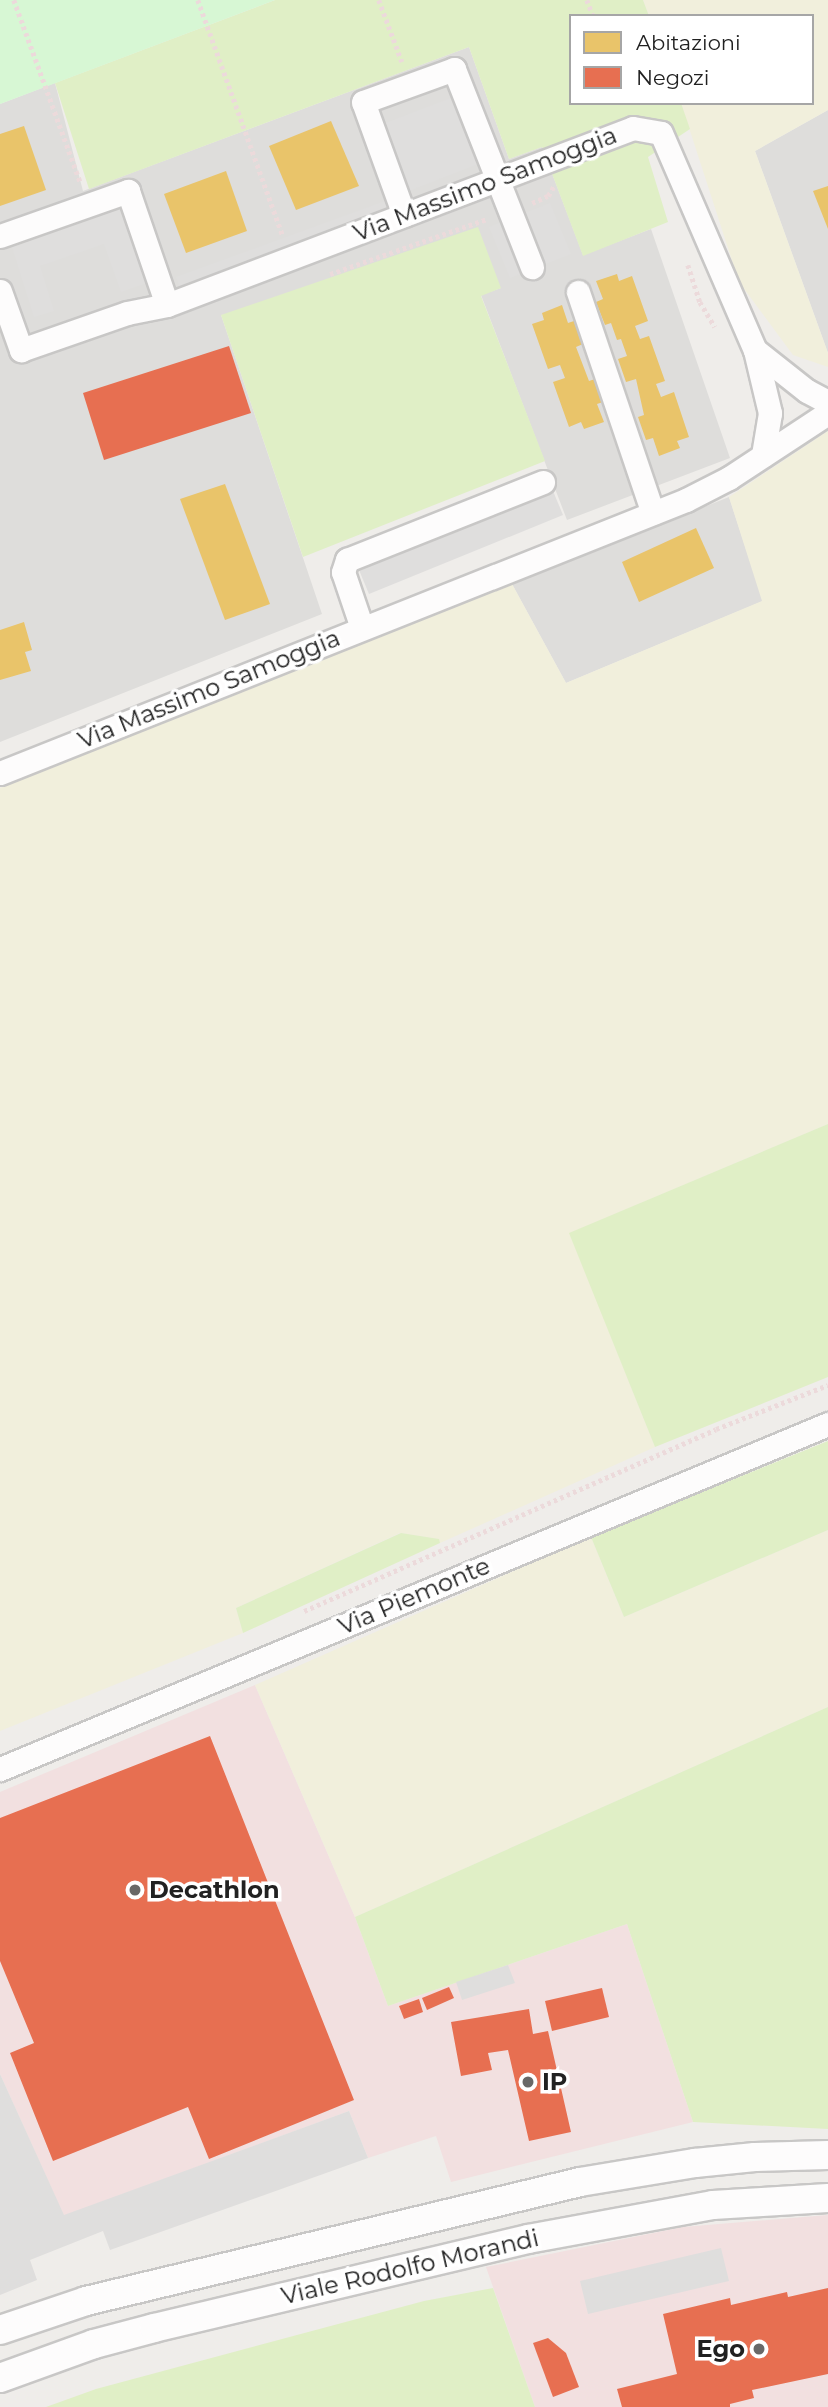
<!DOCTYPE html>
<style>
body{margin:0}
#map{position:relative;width:828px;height:2407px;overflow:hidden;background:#efedea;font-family:Montserrat,sans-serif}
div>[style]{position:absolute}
.residential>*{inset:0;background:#dedddb}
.commercial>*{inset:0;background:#f2e0e0}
.farmland>*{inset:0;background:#f1efdc}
.grass>*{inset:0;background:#e0efc6}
.park>*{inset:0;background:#d7f7d4}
.parking>*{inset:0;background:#dfdedd}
.homes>*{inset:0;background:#e9c46a}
.shops>*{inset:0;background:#e76f51}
.path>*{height:4.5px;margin-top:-2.25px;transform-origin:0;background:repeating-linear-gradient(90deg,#ecdadb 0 3.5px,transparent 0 7px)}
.roads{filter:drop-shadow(2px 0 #c8c7c6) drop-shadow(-2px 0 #c8c7c6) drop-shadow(0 2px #c8c7c6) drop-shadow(0 -2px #c8c7c6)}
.minor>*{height:23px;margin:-11.5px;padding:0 11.5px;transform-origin:11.5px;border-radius:11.5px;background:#fdfcfc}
.tertiary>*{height:28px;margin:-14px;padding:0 14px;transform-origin:14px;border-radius:14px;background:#fdfcfc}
.dots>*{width:19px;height:19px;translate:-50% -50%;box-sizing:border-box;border:4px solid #fff;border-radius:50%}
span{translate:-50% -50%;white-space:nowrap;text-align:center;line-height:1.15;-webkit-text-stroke:7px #fff;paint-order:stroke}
.street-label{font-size:24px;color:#212121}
.poi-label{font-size:24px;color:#212121;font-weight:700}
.left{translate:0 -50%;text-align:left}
.right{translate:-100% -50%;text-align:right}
.legend{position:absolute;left:569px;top:14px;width:245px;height:91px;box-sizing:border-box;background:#fff;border:2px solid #a6a6a6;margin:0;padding:9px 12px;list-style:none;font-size:21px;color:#212121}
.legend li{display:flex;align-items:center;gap:14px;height:35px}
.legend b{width:35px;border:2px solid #a6a6a6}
</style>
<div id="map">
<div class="residential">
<div style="clip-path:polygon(469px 47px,509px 159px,542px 147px,583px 255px,651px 229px,730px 458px,567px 520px,481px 295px,501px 288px,221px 315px,322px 614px,0 742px,0 104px,55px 83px,83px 191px)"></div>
<div style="clip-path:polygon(828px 110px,828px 353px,755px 151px)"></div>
<div style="clip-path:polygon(729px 497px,763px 601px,566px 683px,512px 584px)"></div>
</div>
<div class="commercial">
<div style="clip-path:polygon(255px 1685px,355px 1917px,388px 2006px,627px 1924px,693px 2122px,451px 2182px,436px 2136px,368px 2158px,349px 2111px,64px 2216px,0 2074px,0 1792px)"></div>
<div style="clip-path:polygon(828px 2215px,828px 2407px,535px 2407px,486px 2267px,683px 2227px)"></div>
</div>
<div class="farmland">
<div style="clip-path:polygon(643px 0,828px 0,828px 110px,755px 151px,828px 353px,828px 367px,793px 355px,739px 282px,681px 103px,812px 103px,812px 16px,649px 16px)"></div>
<div style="clip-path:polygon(828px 431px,828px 1124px,570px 1233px,655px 1447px,440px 1543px,438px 1539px,400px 1533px,236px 1608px,243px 1633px,0 1731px,0 788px,512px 584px,566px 683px,762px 601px,729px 497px)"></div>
<div style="clip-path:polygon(828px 1530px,828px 1707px,355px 1917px,255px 1685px,591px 1537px,624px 1617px)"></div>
</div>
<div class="grass">
<div style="clip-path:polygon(275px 0,643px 0,649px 16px,571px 16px,571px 103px,681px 103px,690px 129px,648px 157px,668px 222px,583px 256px,542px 147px,509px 159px,469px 47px,89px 189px,55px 83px)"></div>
<div style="clip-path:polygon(478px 227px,501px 288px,481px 296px,545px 461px,303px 557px,221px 315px)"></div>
<div style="clip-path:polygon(828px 1124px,828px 1377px,655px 1447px,569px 1233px)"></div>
<div style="clip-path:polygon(828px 1441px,828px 1530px,624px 1617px,591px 1537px)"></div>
<div style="clip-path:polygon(401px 1533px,439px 1539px,440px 1543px,243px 1633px,236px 1608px)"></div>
<div style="clip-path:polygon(828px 1707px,828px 2129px,693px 2122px,627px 1924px,388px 2006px,355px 1917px)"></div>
<div style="clip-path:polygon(493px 2288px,535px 2407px,46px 2407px,96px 2389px,424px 2301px)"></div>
</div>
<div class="park">
<div style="clip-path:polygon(0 0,275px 0,0 104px)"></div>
</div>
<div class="parking">
<div style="clip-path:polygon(456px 96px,483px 162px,409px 191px,383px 124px)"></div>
<div style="clip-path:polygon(385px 201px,389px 211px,182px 292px,176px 277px)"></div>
<div style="clip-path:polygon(118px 203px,147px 283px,121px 292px,104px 244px,40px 266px,54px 311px,34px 317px,11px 244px)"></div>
<div style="clip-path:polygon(550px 203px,571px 254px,510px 278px,489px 227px)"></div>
<div style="clip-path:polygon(553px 491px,563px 515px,369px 594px,359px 570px)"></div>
<div style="clip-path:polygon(508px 1965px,515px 1983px,462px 2000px,456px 1982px)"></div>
<div style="clip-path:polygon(0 2074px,64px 2215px,349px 2111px,368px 2158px,110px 2250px,103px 2231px,30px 2260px,37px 2280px,0 2295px)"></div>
<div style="clip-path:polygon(721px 2248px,729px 2281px,588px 2314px,580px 2281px)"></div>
</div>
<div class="homes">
<div style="clip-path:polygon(331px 121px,359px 186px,296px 210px,269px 146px)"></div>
<div style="clip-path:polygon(24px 126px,46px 190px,0 206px,0 134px)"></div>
<div style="clip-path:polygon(226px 171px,247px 231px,186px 253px,164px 194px)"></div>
<div style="clip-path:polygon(828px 186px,828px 229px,813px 191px)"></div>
<div style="clip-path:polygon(617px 274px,619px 281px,632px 276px,648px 321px,635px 326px,640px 339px,649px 336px,665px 381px,656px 384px,661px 397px,674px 392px,689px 437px,677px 441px,680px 448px,659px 456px,653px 438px,646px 440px,638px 417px,644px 415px,636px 379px,626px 382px,618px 359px,627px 356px,621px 339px,617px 340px,611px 323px,605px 325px,596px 302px,603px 299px,596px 281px)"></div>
<div style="clip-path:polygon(562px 305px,568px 323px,574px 321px,583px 344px,576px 347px,589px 381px,595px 379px,603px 402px,597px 404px,604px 422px,584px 429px,581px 422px,569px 427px,553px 382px,565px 378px,560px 365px,548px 369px,532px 324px,544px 320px,542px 313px)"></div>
<div style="clip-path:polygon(225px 484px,270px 604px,225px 620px,180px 499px)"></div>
<div style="clip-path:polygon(696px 528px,714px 568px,639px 602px,622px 562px)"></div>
<div style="clip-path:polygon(24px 622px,32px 650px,25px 652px,31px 671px,0 680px,0 630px)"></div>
</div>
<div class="shops">
<div style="clip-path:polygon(229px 346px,251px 413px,104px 460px,83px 393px)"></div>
<div style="clip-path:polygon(210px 1736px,354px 2100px,209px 2159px,188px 2107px,53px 2161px,10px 2053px,34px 2043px,0 1961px,0 1818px)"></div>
<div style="clip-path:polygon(449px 1987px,454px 1998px,427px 2010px,422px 1998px)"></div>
<div style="clip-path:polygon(602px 1988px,609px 2017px,552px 2031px,545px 2001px)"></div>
<div style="clip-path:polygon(419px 1999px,423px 2012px,404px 2019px,399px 2006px)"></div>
<div style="clip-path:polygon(529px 2009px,533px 2034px,548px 2031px,571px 2132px,529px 2141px,508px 2050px,488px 2053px,492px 2070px,461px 2076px,451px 2022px)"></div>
<div style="clip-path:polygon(828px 2288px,828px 2374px,752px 2390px,754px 2398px,730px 2404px,730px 2407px,622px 2407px,617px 2389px,677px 2374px,663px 2314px,730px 2298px,731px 2305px,787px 2292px,788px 2297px)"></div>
<div style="clip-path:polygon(548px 2338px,566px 2353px,579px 2387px,553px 2397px,533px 2343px)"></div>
</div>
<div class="path">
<div style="left:14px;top:0;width:193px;rotate:70deg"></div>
<div style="left:198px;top:0;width:251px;rotate:70.2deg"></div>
<div style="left:379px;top:0;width:66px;rotate:69.6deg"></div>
<div style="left:587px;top:0;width:17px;rotate:69deg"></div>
<div style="left:532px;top:203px;width:17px;rotate:-24deg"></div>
<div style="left:548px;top:196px;width:12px;rotate:-59deg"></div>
<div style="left:688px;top:265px;width:39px;rotate:72deg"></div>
<div style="left:700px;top:302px;width:29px;rotate:59deg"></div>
<div style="left:330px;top:274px;width:166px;rotate:-19.3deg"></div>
<div style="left:304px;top:1611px;width:450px;rotate:-23.8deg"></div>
<div style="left:716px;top:1429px;width:120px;rotate:-21.4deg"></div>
</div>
<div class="roads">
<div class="minor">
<div style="left:404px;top:215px;width:120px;rotate:-109.9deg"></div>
<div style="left:363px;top:102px;width:97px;rotate:-19.9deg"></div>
<div style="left:454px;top:69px;width:213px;rotate:68.5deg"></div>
<div style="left:0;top:236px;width:136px;rotate:-19.4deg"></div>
<div style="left:128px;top:191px;width:120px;rotate:71.1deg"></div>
<div style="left:0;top:291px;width:63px;rotate:70.4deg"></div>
<div style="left:21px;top:350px;width:112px;rotate:-19.2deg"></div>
<div style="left:127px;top:313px;width:41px;rotate:-11.3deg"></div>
<div style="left:167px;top:305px;width:498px;rotate:-20.8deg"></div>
<div style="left:633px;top:128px;width:28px;rotate:10deg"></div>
<div style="left:661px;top:133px;width:236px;rotate:66.6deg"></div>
<div style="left:755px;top:350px;width:65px;rotate:76.6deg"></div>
<div style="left:770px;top:413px;width:43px;rotate:99.5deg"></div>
<div style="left:578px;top:292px;width:233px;rotate:71.3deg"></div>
<div style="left:755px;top:350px;width:66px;rotate:38.3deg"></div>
<div style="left:807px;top:391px;width:24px;rotate:28deg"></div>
<div style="left:362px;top:628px;width:59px;rotate:-108.7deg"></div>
<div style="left:343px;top:572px;width:13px;rotate:-72deg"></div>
<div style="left:347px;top:560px;width:211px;rotate:-21.7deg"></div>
<div style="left:0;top:773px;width:738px;rotate:-21.7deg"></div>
<div style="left:686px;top:500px;width:48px;rotate:-27.1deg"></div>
<div style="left:729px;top:478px;width:118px;rotate:-33.3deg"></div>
<div style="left:0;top:1769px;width:897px;rotate:-22.62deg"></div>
</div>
<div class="tertiary">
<div style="left:0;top:2330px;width:91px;rotate:-18.6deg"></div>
<div style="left:86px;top:2301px;width:508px;rotate:-13.54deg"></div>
<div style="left:580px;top:2182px;width:117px;rotate:-9.4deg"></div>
<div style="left:695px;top:2163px;width:60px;rotate:-5.7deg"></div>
<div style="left:755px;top:2157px;width:73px;rotate:-1.6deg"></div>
<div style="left:0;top:2378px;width:100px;rotate:-19.9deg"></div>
<div style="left:94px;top:2344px;width:62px;rotate:-14.9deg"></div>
<div style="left:154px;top:2328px;width:384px;rotate:-13.4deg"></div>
<div style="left:528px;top:2239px;width:188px;rotate:-10.4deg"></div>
<div style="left:713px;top:2205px;width:115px;rotate:-3.5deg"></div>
</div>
</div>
<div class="dots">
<div style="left:135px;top:1890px;background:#696867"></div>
<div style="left:528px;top:2082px;background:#696867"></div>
<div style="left:759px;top:2349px;background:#696867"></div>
</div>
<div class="street-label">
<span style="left:485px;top:184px;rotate:-21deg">Via Massimo Samoggia</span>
<span style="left:209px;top:689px;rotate:-22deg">Via Massimo Samoggia</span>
<span style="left:414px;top:1596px;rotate:-23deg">Via Piemonte</span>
<span style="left:410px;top:2267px;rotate:-13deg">Viale Rodolfo Morandi</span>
</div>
<div class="poi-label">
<span class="left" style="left:149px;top:1890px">Decathlon</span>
<span class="left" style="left:542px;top:2082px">IP</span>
<span class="right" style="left:745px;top:2349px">Ego</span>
</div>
<ul class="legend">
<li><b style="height:19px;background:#e9c46a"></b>Abitazioni</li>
<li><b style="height:19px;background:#e76f51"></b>Negozi</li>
</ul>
</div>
